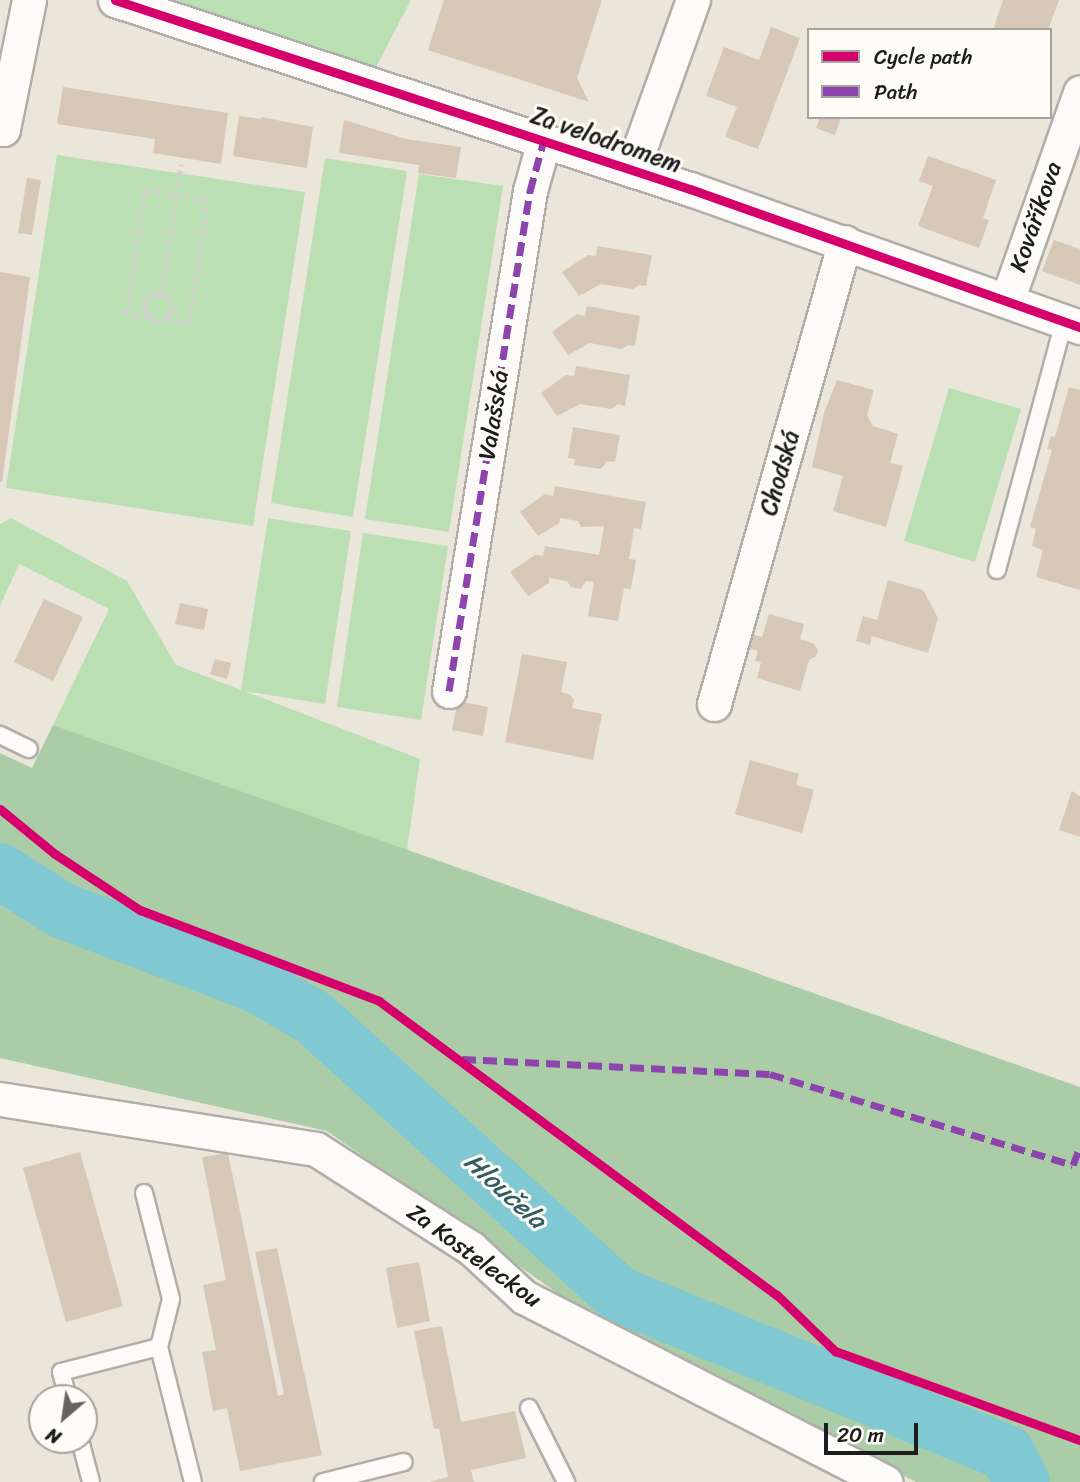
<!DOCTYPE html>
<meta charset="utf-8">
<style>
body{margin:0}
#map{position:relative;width:1080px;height:1482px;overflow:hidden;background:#eae6da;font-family:Sriracha,sans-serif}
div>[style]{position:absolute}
.green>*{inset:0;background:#badfb3}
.forest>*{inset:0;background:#aacda7}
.river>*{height:56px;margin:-28px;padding:0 28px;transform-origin:28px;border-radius:28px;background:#80c8d2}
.building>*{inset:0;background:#d6c7b6}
.path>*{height:4.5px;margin-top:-2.25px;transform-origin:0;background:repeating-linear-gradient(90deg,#d1d0cd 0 5px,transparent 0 10px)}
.path>.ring{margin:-2.25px;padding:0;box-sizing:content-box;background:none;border:4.5px solid #d1d0cd;border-radius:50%}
.roads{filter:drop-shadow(2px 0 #b0aea7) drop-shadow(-2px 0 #b0aea7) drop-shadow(0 2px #b0aea7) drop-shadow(0 -2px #b0aea7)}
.lane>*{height:16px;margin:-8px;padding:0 8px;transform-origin:8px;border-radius:8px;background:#fcfbf9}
.street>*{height:33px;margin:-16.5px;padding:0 16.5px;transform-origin:16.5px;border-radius:16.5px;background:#fcfbf9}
.quiet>*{height:7px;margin-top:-3.5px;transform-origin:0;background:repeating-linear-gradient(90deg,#8e44ad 0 14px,transparent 0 21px)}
.cycleway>*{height:9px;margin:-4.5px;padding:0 4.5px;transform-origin:4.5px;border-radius:4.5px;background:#d6006c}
span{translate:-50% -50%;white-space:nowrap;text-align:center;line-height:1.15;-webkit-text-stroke:6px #fdfcf7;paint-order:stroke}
.street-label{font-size:24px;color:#1c1c1c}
.water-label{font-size:26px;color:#325c64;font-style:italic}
.legend{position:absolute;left:807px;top:28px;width:245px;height:91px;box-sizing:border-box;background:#fdfcf7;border:2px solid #a3a29f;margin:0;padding:9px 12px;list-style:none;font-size:21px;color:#1c1c1c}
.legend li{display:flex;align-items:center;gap:14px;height:35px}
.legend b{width:35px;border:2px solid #a3a29f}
.north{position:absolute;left:28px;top:1384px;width:70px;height:70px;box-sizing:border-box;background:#fdfcf7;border:2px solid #a3a29f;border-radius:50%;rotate:209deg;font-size:19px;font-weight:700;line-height:28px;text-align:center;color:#1c1c1c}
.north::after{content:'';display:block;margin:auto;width:24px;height:32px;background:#64635e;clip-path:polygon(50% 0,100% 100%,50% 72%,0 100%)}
.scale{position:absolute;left:824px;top:1423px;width:94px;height:32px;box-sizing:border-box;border:4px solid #1c1c1c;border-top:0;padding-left:9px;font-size:21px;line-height:24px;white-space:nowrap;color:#1c1c1c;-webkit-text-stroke:5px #fdfcf7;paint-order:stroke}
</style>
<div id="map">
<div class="green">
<div style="clip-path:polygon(167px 0,411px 0,376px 67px)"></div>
<div style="clip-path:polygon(57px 155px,305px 192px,253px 526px,6px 488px)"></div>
<div style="clip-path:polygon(325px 158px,407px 171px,353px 517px,271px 503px)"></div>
<div style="clip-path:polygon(419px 174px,503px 186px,449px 532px,365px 519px)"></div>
<div style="clip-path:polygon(949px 388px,1021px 409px,975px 562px,904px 541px)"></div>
<div style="clip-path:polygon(11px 518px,127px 581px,176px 665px,241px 690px,268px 518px,351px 531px,325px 704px,244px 691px,420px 759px,407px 850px,53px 725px,109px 609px,19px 564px,0 606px,0 524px)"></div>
<div style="clip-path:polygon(363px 533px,448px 546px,421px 720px,337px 707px)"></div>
</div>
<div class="forest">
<div style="clip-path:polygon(53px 725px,1080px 1087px,1080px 1482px,916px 1482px,600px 1323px,327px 1131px,0 1058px,0 753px,32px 768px)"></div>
</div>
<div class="river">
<div style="left:0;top:871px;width:72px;rotate:32.6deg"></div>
<div style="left:61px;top:910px;width:210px;rotate:20.9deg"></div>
<div style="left:257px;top:985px;width:66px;rotate:30.1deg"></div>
<div style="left:314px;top:1018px;width:413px;rotate:42.2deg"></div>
<div style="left:620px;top:1295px;width:418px;rotate:22.2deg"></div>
<div style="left:1007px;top:1453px;width:33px;rotate:63deg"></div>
</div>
<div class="building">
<div style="clip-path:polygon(444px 0,602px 0,577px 78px,589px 102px,428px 50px)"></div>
<div style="clip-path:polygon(1003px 0,1059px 0,1048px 30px,993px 30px)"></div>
<div style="clip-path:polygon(771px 27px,800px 38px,758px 149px,725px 137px,737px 107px,706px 96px,724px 47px,759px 60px)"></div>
<div style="clip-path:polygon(63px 87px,228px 113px,221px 164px,153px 153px,155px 139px,57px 124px)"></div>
<div style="clip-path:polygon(239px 116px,261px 119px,261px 117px,313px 127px,307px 168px,233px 156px)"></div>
<div style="clip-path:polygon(820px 117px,841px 117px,835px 135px,816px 128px)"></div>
<div style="clip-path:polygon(344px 120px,406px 139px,461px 147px,456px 178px,418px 173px,419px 165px,339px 153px)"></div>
<div style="clip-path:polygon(928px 156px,996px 180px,983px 218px,989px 220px,979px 248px,918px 226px,933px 186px,919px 181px)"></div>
<div style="clip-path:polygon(27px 178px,41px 180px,32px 235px,18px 233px)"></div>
<div style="clip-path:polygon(1054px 240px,1080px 249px,1080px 285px,1042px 271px)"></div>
<div style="clip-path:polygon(597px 246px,652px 255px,646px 286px,639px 285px,633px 289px,601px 284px,579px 296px,562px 272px,588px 255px,596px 256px)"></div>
<div style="clip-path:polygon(0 272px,30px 277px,2px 482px,0 482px)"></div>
<div style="clip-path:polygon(587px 306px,640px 316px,635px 346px,628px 345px,622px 349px,590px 343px,568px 355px,552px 332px,577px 314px,585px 316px)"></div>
<div style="clip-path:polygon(576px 366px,630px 375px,625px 406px,618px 404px,611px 409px,580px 404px,557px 416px,541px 393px,566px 375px,574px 376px)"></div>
<div style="clip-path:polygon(837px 380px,874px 390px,867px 415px,873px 426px,898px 434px,890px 463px,903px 466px,886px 527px,833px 511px,843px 476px,812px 467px,824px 413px)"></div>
<div style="clip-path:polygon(1069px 387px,1080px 390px,1080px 590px,1036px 577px,1043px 550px,1032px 546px,1036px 529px,1030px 527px,1052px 450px,1047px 449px,1051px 436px,1055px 437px)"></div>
<div style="clip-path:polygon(573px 427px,620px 435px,615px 462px,607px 461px,601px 469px,574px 465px,575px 459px,568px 458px)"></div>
<div style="clip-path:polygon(555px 486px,646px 502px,641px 529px,634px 528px,629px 559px,636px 560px,631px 589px,624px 588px,618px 621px,588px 616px,594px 582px,586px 581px,581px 589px,571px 587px,567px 581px,549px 578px,549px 583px,528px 596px,510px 572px,535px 555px,543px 556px,545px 546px,599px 555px,604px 526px,581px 527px,578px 521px,560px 518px,559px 523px,538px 536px,520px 512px,545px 494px,553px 496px)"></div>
<div style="clip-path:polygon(888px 580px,923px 590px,938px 618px,928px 653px,872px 636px,870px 645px,856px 641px,863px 616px,877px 620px)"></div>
<div style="clip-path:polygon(44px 599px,83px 617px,53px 681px,14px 662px)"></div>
<div style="clip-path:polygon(180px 603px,208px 609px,204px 630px,175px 624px)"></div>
<div style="clip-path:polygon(769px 614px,804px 624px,800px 639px,814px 644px,818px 650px,816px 656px,809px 660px,800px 691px,757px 678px,761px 662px,755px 661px,758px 651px,750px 649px,754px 635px,762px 637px)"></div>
<div style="clip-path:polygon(522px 654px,567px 662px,561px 692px,569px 694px,574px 700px,572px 708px,602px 714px,593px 760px,505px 742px)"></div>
<div style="clip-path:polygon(215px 659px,231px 663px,227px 679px,210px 674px)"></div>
<div style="clip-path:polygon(458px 701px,488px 707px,483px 736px,452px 730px)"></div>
<div style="clip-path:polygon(750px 760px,799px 774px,796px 785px,814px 790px,802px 833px,735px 814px)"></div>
<div style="clip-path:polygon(1072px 791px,1080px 796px,1080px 837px,1059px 830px)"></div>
<div style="clip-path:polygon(80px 1152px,123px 1306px,66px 1322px,23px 1168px)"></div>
<div style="clip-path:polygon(228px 1153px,278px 1396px,284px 1394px,255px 1252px,277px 1248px,322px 1455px,240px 1471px,227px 1408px,213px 1411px,202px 1352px,216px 1350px,203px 1285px,226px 1280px,202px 1157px)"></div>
<div style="clip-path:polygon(419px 1262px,430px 1321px,397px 1328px,386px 1268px)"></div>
<div style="clip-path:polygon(442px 1326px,461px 1422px,515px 1411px,526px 1458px,471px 1470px,474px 1482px,429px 1482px,448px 1477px,439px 1428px,434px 1429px,414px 1331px)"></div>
</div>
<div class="path">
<div style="left:161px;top:294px;width:131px;rotate:-81.2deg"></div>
<div class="ring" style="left:145px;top:294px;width:23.5px;height:23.5px"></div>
<div style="left:148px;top:317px;width:22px;rotate:-172deg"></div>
<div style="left:126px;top:314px;width:126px;rotate:-81.4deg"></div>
<div style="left:145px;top:189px;width:64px;rotate:9deg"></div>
<div style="left:208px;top:199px;width:126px;rotate:98.6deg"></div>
<div style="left:189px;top:324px;width:21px;rotate:-169deg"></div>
</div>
<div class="roads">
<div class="lane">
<div style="left:997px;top:570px;width:258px;rotate:-74.9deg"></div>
<div style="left:0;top:735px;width:32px;rotate:26deg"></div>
<div style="left:144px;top:1193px;width:109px;rotate:75.7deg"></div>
<div style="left:171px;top:1299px;width:49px;rotate:104deg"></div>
<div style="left:68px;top:1398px;width:27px;rotate:-105deg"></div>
<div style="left:61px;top:1372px;width:101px;rotate:-14.3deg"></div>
<div style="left:159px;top:1347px;width:139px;rotate:75.9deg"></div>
<div style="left:529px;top:1408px;width:83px;rotate:63.4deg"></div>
<div style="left:80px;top:1440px;width:43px;rotate:75.3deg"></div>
<div style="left:323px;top:1482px;width:83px;rotate:-13.9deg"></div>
</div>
<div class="street">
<div style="left:115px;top:0;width:605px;rotate:18.2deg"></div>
<div style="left:690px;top:189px;width:414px;rotate:19.5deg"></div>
<div style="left:0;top:129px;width:3px"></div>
<div style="left:3px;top:129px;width:132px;rotate:-78.6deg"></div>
<div style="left:632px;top:170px;width:181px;rotate:-70.3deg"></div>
<div style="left:1007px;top:301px;width:221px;rotate:-70.7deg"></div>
<div style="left:449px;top:691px;width:507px;rotate:-80.8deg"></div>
<div style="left:530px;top:191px;width:53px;rotate:-74.6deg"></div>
<div style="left:714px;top:704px;width:480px;rotate:-74.2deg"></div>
<div style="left:0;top:1099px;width:320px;rotate:9deg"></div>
<div style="left:316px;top:1149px;width:184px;rotate:32.6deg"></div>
<div style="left:471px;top:1248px;width:72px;rotate:42.8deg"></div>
<div style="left:524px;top:1297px;width:406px;rotate:27.1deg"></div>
</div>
</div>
<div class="quiet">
<div style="left:449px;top:691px;width:507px;rotate:-80.8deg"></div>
<div style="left:530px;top:191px;width:53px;rotate:-74.6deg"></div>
<div style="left:462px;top:1059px;width:308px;rotate:2.8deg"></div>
<div style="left:770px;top:1074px;width:316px;rotate:16.7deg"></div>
<div style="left:1073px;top:1165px;width:19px;rotate:-69deg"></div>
</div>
<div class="cycleway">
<div style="left:115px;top:0;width:605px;rotate:18.2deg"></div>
<div style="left:690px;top:189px;width:414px;rotate:19.5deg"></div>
<div style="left:0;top:809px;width:71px;rotate:39.3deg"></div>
<div style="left:55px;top:854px;width:102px;rotate:33.4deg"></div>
<div style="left:140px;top:910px;width:256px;rotate:20.8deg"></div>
<div style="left:379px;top:1001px;width:495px;rotate:36.5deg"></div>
<div style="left:777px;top:1295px;width:81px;rotate:44deg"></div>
<div style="left:835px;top:1351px;width:261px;rotate:20deg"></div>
</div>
<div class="street-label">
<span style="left:606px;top:140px;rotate:19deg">Za velodromem</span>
<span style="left:1036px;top:217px;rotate:-71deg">Kováříkova</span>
<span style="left:494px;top:415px;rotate:-81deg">Valašská</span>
<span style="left:780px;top:473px;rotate:-74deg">Chodská</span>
<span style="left:474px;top:1256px;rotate:36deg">Za Kosteleckou</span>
</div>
<div class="water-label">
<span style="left:505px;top:1191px;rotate:42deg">Hloučela</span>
</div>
<ul class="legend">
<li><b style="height:9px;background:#d6006c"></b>Cycle path</li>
<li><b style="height:9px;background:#8e44ad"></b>Path</li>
</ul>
<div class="north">N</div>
<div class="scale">20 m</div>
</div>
